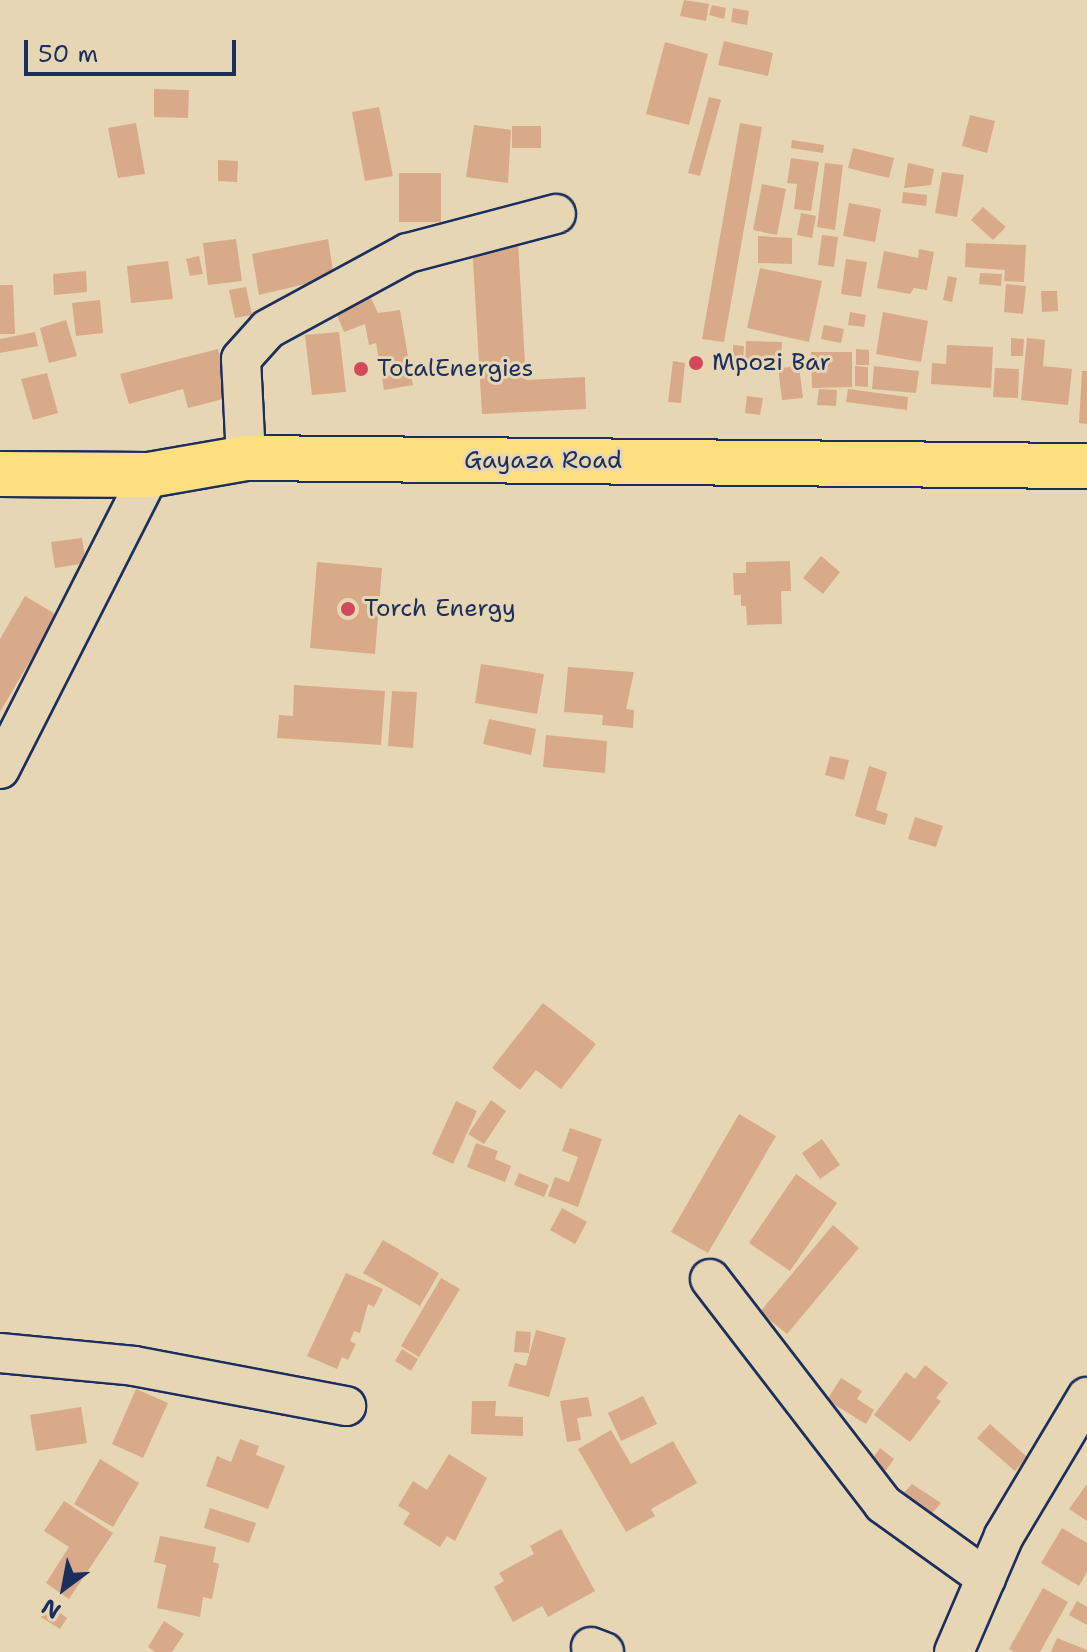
<!DOCTYPE html>
<style>
body{margin:0}
#map{position:relative;width:1087px;height:1652px;overflow:hidden;background:#e7d6b3;font-family:"Shantell Sans",sans-serif}
div>[style]{position:absolute}
.building>*{inset:0;background:#d8aa89}
.roads{filter:drop-shadow(2px 0 #1b2f5e) drop-shadow(-2px 0 #1b2f5e) drop-shadow(0 2px #1b2f5e) drop-shadow(0 -2px #1b2f5e)}
.minor>*{height:38px;margin:-19px;padding:0 19px;transform-origin:19px;border-radius:19px;background:#e7d6b3}
.major>*{height:44px;margin:-22px;padding:0 22px;transform-origin:22px;border-radius:22px;background:#fddf80}
.dots>*{width:22px;height:22px;translate:-50% -50%;box-sizing:border-box;border:4px solid #e7d6b3;border-radius:50%}
span{translate:-50% -50%;white-space:nowrap;text-align:center;line-height:1.15;-webkit-text-stroke:6px #e7d6b3;paint-order:stroke}
.poi-label{font-size:24px;color:#1b2f5e}
.left{translate:0 -50%;text-align:left}
.street-label{font-size:24px;color:#1b2f5e}
.north{position:absolute;left:24px;top:1548px;width:80px;height:80px;-webkit-text-stroke:6px #e7d6b3;paint-order:stroke;rotate:212deg;font-size:22px;font-weight:700;line-height:32px;text-align:center;color:#1b2f5e}
.north::after{content:'';display:block;margin:auto;width:28px;height:36px;background:#1b2f5e;clip-path:polygon(50% 0,100% 100%,50% 72%,0 100%)}
.scale{position:absolute;left:24px;top:40px;width:212px;height:36px;box-sizing:border-box;border:4px solid #1b2f5e;border-top:0;padding-left:10px;font-size:24px;line-height:28px;white-space:nowrap;color:#1b2f5e;-webkit-text-stroke:6px #e7d6b3;paint-order:stroke}
</style>
<div id="map">
<div class="building">
<div style="clip-path:polygon(684px 0,709px 4px,706px 21px,680px 16px)"></div>
<div style="clip-path:polygon(712px 5px,726px 8px,724px 19px,709px 15px)"></div>
<div style="clip-path:polygon(733px 8px,749px 11px,747px 25px,731px 22px)"></div>
<div style="clip-path:polygon(724px 41px,773px 53px,768px 76px,718px 65px)"></div>
<div style="clip-path:polygon(665px 42px,708px 54px,689px 125px,646px 114px)"></div>
<div style="clip-path:polygon(154px 89px,189px 90px,188px 118px,154px 117px)"></div>
<div style="clip-path:polygon(709px 97px,721px 100px,700px 176px,688px 173px)"></div>
<div style="clip-path:polygon(379px 107px,393px 176px,365px 181px,352px 112px)"></div>
<div style="clip-path:polygon(970px 115px,995px 121px,987px 153px,962px 146px)"></div>
<div style="clip-path:polygon(136px 123px,145px 174px,118px 178px,108px 128px)"></div>
<div style="clip-path:polygon(740px 123px,762px 127px,724px 342px,702px 339px)"></div>
<div style="clip-path:polygon(474px 125px,511px 130px,508px 183px,466px 177px)"></div>
<div style="clip-path:polygon(512px 126px,541px 126px,541px 148px,512px 148px)"></div>
<div style="clip-path:polygon(792px 140px,824px 145px,823px 153px,791px 148px)"></div>
<div style="clip-path:polygon(853px 148px,894px 158px,889px 178px,848px 168px)"></div>
<div style="clip-path:polygon(791px 158px,819px 162px,811px 211px,794px 209px,797px 184px,787px 183px)"></div>
<div style="clip-path:polygon(218px 160px,238px 161px,237px 182px,218px 181px)"></div>
<div style="clip-path:polygon(825px 163px,843px 165px,835px 230px,817px 227px)"></div>
<div style="clip-path:polygon(908px 163px,934px 169px,931px 185px,904px 188px)"></div>
<div style="clip-path:polygon(942px 172px,964px 175px,957px 217px,935px 213px)"></div>
<div style="clip-path:polygon(399px 173px,441px 173px,441px 222px,399px 222px)"></div>
<div style="clip-path:polygon(762px 184px,786px 189px,777px 235px,753px 230px)"></div>
<div style="clip-path:polygon(903px 192px,927px 195px,926px 206px,902px 203px)"></div>
<div style="clip-path:polygon(849px 203px,881px 209px,875px 242px,843px 236px)"></div>
<div style="clip-path:polygon(983px 207px,1006px 227px,993px 240px,971px 220px)"></div>
<div style="clip-path:polygon(801px 213px,816px 216px,812px 238px,797px 235px)"></div>
<div style="clip-path:polygon(822px 235px,838px 237px,834px 267px,818px 265px)"></div>
<div style="clip-path:polygon(758px 236px,792px 238px,792px 264px,758px 263px)"></div>
<div style="clip-path:polygon(236px 239px,242px 281px,208px 285px,203px 243px)"></div>
<div style="clip-path:polygon(328px 239px,334px 277px,259px 295px,252px 254px)"></div>
<div style="clip-path:polygon(518px 242px,526px 380px,585px 377px,586px 409px,482px 414px,472px 244px)"></div>
<div style="clip-path:polygon(966px 243px,1026px 245px,1024px 282px,1004px 281px,1005px 270px,965px 267px)"></div>
<div style="clip-path:polygon(919px 249px,934px 252px,927px 290px,914px 288px,910px 294px,877px 288px,884px 251px,918px 258px)"></div>
<div style="clip-path:polygon(199px 256px,203px 274px,190px 276px,186px 259px)"></div>
<div style="clip-path:polygon(846px 259px,867px 262px,861px 297px,841px 294px)"></div>
<div style="clip-path:polygon(168px 261px,173px 299px,131px 303px,127px 266px)"></div>
<div style="clip-path:polygon(760px 268px,822px 281px,809px 342px,747px 328px)"></div>
<div style="clip-path:polygon(86px 271px,87px 292px,54px 295px,53px 274px)"></div>
<div style="clip-path:polygon(980px 273px,1002px 274px,1001px 286px,979px 284px)"></div>
<div style="clip-path:polygon(948px 276px,957px 278px,952px 302px,943px 300px)"></div>
<div style="clip-path:polygon(1006px 284px,1026px 286px,1023px 314px,1004px 312px)"></div>
<div style="clip-path:polygon(0 285px,13px 285px,15px 334px,0 334px)"></div>
<div style="clip-path:polygon(246px 287px,252px 315px,235px 318px,229px 290px)"></div>
<div style="clip-path:polygon(1041px 291px,1057px 291px,1058px 311px,1042px 312px)"></div>
<div style="clip-path:polygon(369px 294px,378px 313px,400px 310px,413px 385px,384px 390px,376px 343px,369px 345px,365px 324px,344px 332px,334px 308px)"></div>
<div style="clip-path:polygon(100px 300px,103px 333px,76px 336px,72px 303px)"></div>
<div style="clip-path:polygon(850px 312px,866px 315px,864px 327px,848px 325px)"></div>
<div style="clip-path:polygon(883px 312px,928px 321px,921px 362px,876px 354px)"></div>
<div style="clip-path:polygon(66px 320px,77px 356px,49px 363px,40px 328px)"></div>
<div style="clip-path:polygon(824px 325px,844px 329px,841px 343px,821px 339px)"></div>
<div style="clip-path:polygon(35px 332px,38px 346px,0 353px,0 339px)"></div>
<div style="clip-path:polygon(339px 332px,346px 392px,312px 395px,305px 335px)"></div>
<div style="clip-path:polygon(1011px 338px,1024px 339px,1023px 356px,1011px 356px)"></div>
<div style="clip-path:polygon(1027px 338px,1045px 340px,1043px 366px,1072px 369px,1068px 405px,1021px 400px)"></div>
<div style="clip-path:polygon(746px 341px,782px 342px,781px 368px,799px 366px,803px 398px,782px 400px,778px 367px,745px 366px)"></div>
<div style="clip-path:polygon(733px 345px,744px 346px,743px 364px,733px 364px)"></div>
<div style="clip-path:polygon(947px 345px,993px 347px,991px 388px,931px 384px,932px 363px,946px 364px)"></div>
<div style="clip-path:polygon(218px 349px,231px 397px,188px 408px,183px 389px,129px 404px,120px 374px)"></div>
<div style="clip-path:polygon(856px 349px,869px 350px,869px 365px,856px 365px)"></div>
<div style="clip-path:polygon(811px 352px,852px 352px,852px 387px,812px 388px)"></div>
<div style="clip-path:polygon(673px 361px,685px 363px,681px 403px,668px 402px)"></div>
<div style="clip-path:polygon(855px 366px,868px 367px,868px 387px,855px 386px)"></div>
<div style="clip-path:polygon(874px 366px,919px 371px,916px 393px,872px 389px)"></div>
<div style="clip-path:polygon(995px 368px,1019px 369px,1018px 398px,993px 397px)"></div>
<div style="clip-path:polygon(1082px 371px,1087px 371px,1087px 424px,1079px 423px)"></div>
<div style="clip-path:polygon(47px 373px,58px 413px,33px 420px,21px 379px)"></div>
<div style="clip-path:polygon(819px 389px,837px 390px,836px 406px,817px 405px)"></div>
<div style="clip-path:polygon(848px 389px,908px 397px,907px 410px,846px 402px)"></div>
<div style="clip-path:polygon(747px 396px,763px 398px,760px 415px,745px 413px)"></div>
<div style="clip-path:polygon(82px 538px,86px 563px,55px 568px,51px 542px)"></div>
<div style="clip-path:polygon(821px 556px,840px 572px,823px 594px,803px 578px)"></div>
<div style="clip-path:polygon(790px 561px,791px 591px,781px 591px,782px 624px,747px 625px,746px 606px,741px 606px,741px 595px,734px 595px,733px 573px,746px 573px,746px 562px)"></div>
<div style="clip-path:polygon(317px 562px,382px 568px,375px 654px,310px 648px)"></div>
<div style="clip-path:polygon(25px 596px,57px 615px,0 712px,0 639px)"></div>
<div style="clip-path:polygon(481px 664px,544px 674px,537px 714px,475px 703px)"></div>
<div style="clip-path:polygon(568px 667px,634px 672px,626px 709px,634px 710px,633px 728px,602px 725px,603px 715px,564px 712px)"></div>
<div style="clip-path:polygon(294px 685px,385px 691px,381px 745px,277px 738px,279px 715px,293px 716px)"></div>
<div style="clip-path:polygon(392px 691px,417px 692px,413px 748px,388px 746px)"></div>
<div style="clip-path:polygon(489px 719px,536px 729px,531px 755px,483px 744px)"></div>
<div style="clip-path:polygon(546px 735px,607px 741px,605px 773px,543px 767px)"></div>
<div style="clip-path:polygon(830px 756px,849px 760px,844px 780px,825px 775px)"></div>
<div style="clip-path:polygon(869px 766px,887px 772px,876px 810px,888px 814px,885px 825px,855px 816px)"></div>
<div style="clip-path:polygon(915px 817px,943px 826px,936px 847px,908px 839px)"></div>
<div style="clip-path:polygon(543px 1003px,596px 1044px,561px 1089px,536px 1070px,520px 1090px,492px 1068px)"></div>
<div style="clip-path:polygon(491px 1100px,506px 1111px,484px 1144px,468px 1134px)"></div>
<div style="clip-path:polygon(456px 1101px,477px 1111px,453px 1164px,432px 1154px)"></div>
<div style="clip-path:polygon(739px 1114px,776px 1136px,708px 1253px,671px 1232px)"></div>
<div style="clip-path:polygon(570px 1128px,602px 1139px,578px 1207px,548px 1196px,555px 1177px,569px 1182px,578px 1157px,562px 1151px)"></div>
<div style="clip-path:polygon(822px 1139px,840px 1165px,820px 1179px,802px 1153px)"></div>
<div style="clip-path:polygon(476px 1143px,498px 1151px,495px 1159px,511px 1166px,505px 1182px,467px 1167px)"></div>
<div style="clip-path:polygon(519px 1173px,549px 1185px,544px 1197px,514px 1185px)"></div>
<div style="clip-path:polygon(796px 1174px,837px 1203px,790px 1271px,749px 1243px)"></div>
<div style="clip-path:polygon(562px 1208px,587px 1222px,575px 1244px,550px 1230px)"></div>
<div style="clip-path:polygon(833px 1225px,859px 1248px,787px 1334px,760px 1312px)"></div>
<div style="clip-path:polygon(383px 1240px,439px 1273px,420px 1306px,363px 1273px)"></div>
<div style="clip-path:polygon(346px 1273px,383px 1289px,374px 1307px,368px 1304px,360px 1333px,354px 1331px,350px 1341px,356px 1344px,348px 1360px,342px 1357px,337px 1369px,307px 1356px)"></div>
<div style="clip-path:polygon(441px 1278px,460px 1289px,419px 1357px,401px 1346px)"></div>
<div style="clip-path:polygon(536px 1330px,566px 1338px,549px 1397px,508px 1386px,515px 1363px,526px 1366px)"></div>
<div style="clip-path:polygon(516px 1331px,531px 1332px,529px 1353px,514px 1352px)"></div>
<div style="clip-path:polygon(402px 1349px,418px 1359px,411px 1371px,395px 1361px)"></div>
<div style="clip-path:polygon(925px 1365px,948px 1383px,936px 1398px,941px 1401px,910px 1442px,874px 1415px,906px 1372px,915px 1379px)"></div>
<div style="clip-path:polygon(841px 1378px,862px 1391px,857px 1399px,874px 1410px,866px 1424px,827px 1400px)"></div>
<div style="clip-path:polygon(136px 1389px,168px 1403px,143px 1458px,112px 1444px)"></div>
<div style="clip-path:polygon(643px 1396px,657px 1424px,621px 1441px,608px 1413px)"></div>
<div style="clip-path:polygon(588px 1397px,592px 1416px,577px 1418px,581px 1440px,567px 1442px,560px 1401px)"></div>
<div style="clip-path:polygon(472px 1401px,496px 1401px,495px 1416px,523px 1417px,523px 1436px,471px 1434px)"></div>
<div style="clip-path:polygon(81px 1407px,87px 1443px,36px 1451px,30px 1415px)"></div>
<div style="clip-path:polygon(990px 1424px,1027px 1457px,1015px 1471px,977px 1438px)"></div>
<div style="clip-path:polygon(611px 1430px,631px 1464px,673px 1441px,697px 1483px,651px 1509px,655px 1516px,626px 1532px,578px 1449px)"></div>
<div style="clip-path:polygon(240px 1439px,259px 1446px,256px 1455px,285px 1466px,268px 1509px,206px 1486px,217px 1456px,231px 1462px)"></div>
<div style="clip-path:polygon(880px 1448px,894px 1459px,884px 1473px,870px 1462px)"></div>
<div style="clip-path:polygon(449px 1454px,487px 1478px,455px 1541px,447px 1536px,440px 1547px,403px 1524px,410px 1513px,398px 1506px,413px 1481px,427px 1490px)"></div>
<div style="clip-path:polygon(100px 1459px,139px 1483px,113px 1527px,74px 1504px)"></div>
<div style="clip-path:polygon(912px 1484px,941px 1503px,927px 1519px,900px 1497px)"></div>
<div style="clip-path:polygon(1087px 1484px,1087px 1521px,1069px 1509px)"></div>
<div style="clip-path:polygon(64px 1501px,113px 1533px,69px 1599px,46px 1583px,69px 1547px,44px 1531px)"></div>
<div style="clip-path:polygon(210px 1508px,256px 1523px,249px 1543px,204px 1528px)"></div>
<div style="clip-path:polygon(1062px 1528px,1087px 1543px,1087px 1572px,1079px 1586px,1041px 1563px)"></div>
<div style="clip-path:polygon(561px 1529px,595px 1591px,548px 1617px,542px 1606px,513px 1622px,494px 1587px,504px 1581px,499px 1573px,534px 1554px,530px 1546px)"></div>
<div style="clip-path:polygon(160px 1536px,216px 1547px,213px 1562px,219px 1564px,212px 1599px,203px 1597px,200px 1617px,157px 1608px,166px 1565px,154px 1562px)"></div>
<div style="clip-path:polygon(1043px 1588px,1068px 1602px,1040px 1652px,1014px 1652px,1009px 1649px)"></div>
<div style="clip-path:polygon(1077px 1601px,1087px 1607px,1087px 1625px,1069px 1615px)"></div>
<div style="clip-path:polygon(49px 1605px,67px 1618px,60px 1629px,41px 1617px)"></div>
<div style="clip-path:polygon(164px 1621px,184px 1634px,172px 1652px,155px 1652px,148px 1647px)"></div>
<div style="clip-path:polygon(1057px 1638px,1087px 1650px,1087px 1652px,1051px 1652px)"></div>
</div>
<div class="roads">
<div class="minor">
<div style="left:246px;top:458px;width:99px;rotate:-92.9deg"></div>
<div style="left:241px;top:359px;width:40px;rotate:-48deg"></div>
<div style="left:268px;top:329px;width:159px;rotate:-28.5deg"></div>
<div style="left:408px;top:253px;width:153px;rotate:-14.8deg"></div>
<div style="left:0;top:769px;width:330px;rotate:-63.1deg"></div>
<div style="left:710px;top:1279px;width:284px;rotate:52.4deg"></div>
<div style="left:883px;top:1504px;width:127px;rotate:35.7deg"></div>
<div style="left:0;top:1353px;width:135px;rotate:5.5deg"></div>
<div style="left:134px;top:1366px;width:216px;rotate:10.7deg"></div>
<div style="left:591px;top:1647px;width:14px;rotate:21deg"></div>
<div style="left:954px;top:1652px;width:126px;rotate:-66.7deg"></div>
<div style="left:1004px;top:1536px;width:162px;rotate:-59.2deg"></div>
</div>
<div class="major">
<div style="left:0;top:474px;width:149px;rotate:0.4deg"></div>
<div style="left:149px;top:475px;width:98px;rotate:-9.9deg"></div>
<div style="left:246px;top:458px;width:841px;rotate:0.55deg"></div>
</div>
</div>
<div class="dots">
<div style="left:696px;top:363px;background:#d1495b"></div>
<div style="left:361px;top:369px;background:#d1495b"></div>
<div style="left:348px;top:609px;background:#d1495b"></div>
</div>
<div class="poi-label">
<span class="left" style="left:712px;top:363px">Mpozi Bar</span>
<span class="left" style="left:377px;top:369px">TotalEnergies</span>
<span class="left" style="left:364px;top:609px">Torch Energy</span>
</div>
<div class="street-label">
<span style="left:543px;top:461px">Gayaza Road</span>
</div>
<div class="north">N</div>
<div class="scale">50 m</div>
</div>
